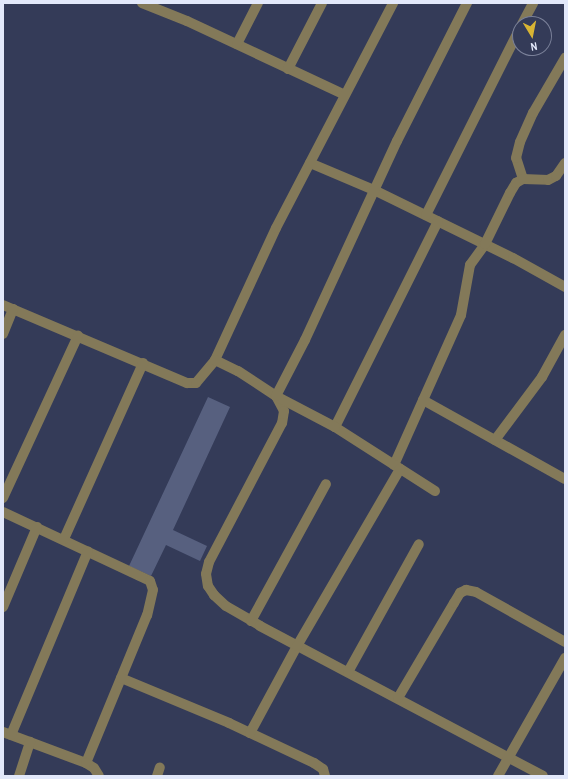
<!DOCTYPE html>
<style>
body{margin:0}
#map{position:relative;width:568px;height:779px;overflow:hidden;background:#343b58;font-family:"Archivo Narrow",sans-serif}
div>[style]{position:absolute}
.building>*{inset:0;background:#57607f}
.minor>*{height:10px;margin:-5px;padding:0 5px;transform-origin:5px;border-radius:5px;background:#837959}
span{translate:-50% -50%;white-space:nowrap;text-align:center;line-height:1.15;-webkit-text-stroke:3px #343b58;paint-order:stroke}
.frame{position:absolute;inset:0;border:4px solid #e2e8fa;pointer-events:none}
.north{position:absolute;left:512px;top:16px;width:40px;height:40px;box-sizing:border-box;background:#343b58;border:1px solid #7a8099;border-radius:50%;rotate:170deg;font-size:11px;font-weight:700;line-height:16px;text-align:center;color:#e2e8fa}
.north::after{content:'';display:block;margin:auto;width:14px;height:18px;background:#d8b434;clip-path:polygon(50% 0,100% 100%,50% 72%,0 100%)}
</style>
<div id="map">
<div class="building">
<div style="clip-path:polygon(208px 397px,230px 407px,173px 530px,207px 546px,200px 561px,166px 545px,151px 576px,129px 566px)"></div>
</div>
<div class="minor">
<div style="left:142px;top:3px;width:48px;rotate:21.8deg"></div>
<div style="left:187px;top:21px;width:174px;rotate:25.1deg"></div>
<div style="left:522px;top:24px;width:24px;rotate:-62deg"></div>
<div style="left:237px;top:44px;width:46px;rotate:-62.9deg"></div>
<div style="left:288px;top:69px;width:74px;rotate:-62.7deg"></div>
<div style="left:310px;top:163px;width:69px;rotate:22.9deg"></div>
<div style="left:374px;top:190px;width:155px;rotate:26.1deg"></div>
<div style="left:513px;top:258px;width:60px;rotate:29.1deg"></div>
<div style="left:523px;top:179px;width:22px;rotate:-108deg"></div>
<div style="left:516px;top:158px;width:16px;rotate:-76deg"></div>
<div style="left:520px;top:142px;width:32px;rotate:-66deg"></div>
<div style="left:533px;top:113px;width:64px;rotate:-59.8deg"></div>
<div style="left:426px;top:215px;width:209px;rotate:-63.3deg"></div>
<div style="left:3px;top:305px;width:200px;rotate:23deg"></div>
<div style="left:187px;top:383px;width:9px"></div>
<div style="left:196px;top:383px;width:30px;rotate:-50deg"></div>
<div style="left:215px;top:360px;width:145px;rotate:-65.2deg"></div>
<div style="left:276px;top:228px;width:254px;rotate:-62.5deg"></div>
<div style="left:3px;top:334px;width:27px;rotate:-68deg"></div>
<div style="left:215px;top:360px;width:25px;rotate:26deg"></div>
<div style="left:238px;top:371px;width:45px;rotate:33.3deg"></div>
<div style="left:276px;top:396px;width:17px;rotate:62deg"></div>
<div style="left:284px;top:411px;width:12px;rotate:99deg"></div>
<div style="left:282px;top:423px;width:157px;rotate:117.7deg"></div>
<div style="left:209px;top:562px;width:12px;rotate:104deg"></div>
<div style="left:206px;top:574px;width:12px;rotate:81deg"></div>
<div style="left:208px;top:586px;width:11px;rotate:56deg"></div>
<div style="left:214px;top:595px;width:16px;rotate:43deg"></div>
<div style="left:226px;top:606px;width:39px;rotate:30deg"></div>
<div style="left:260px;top:626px;width:320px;rotate:27.9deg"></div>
<div style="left:423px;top:400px;width:162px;rotate:29.1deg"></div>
<div style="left:335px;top:427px;width:230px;rotate:-63.4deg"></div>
<div style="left:495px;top:440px;width:79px;rotate:-53.3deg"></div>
<div style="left:542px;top:377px;width:48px;rotate:-61.3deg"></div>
<div style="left:394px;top:465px;width:164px;rotate:-65.9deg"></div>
<div style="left:461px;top:315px;width:51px;rotate:-79.8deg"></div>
<div style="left:470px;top:265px;width:26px;rotate:-54deg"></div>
<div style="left:485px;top:244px;width:57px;rotate:-63.9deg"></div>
<div style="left:510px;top:193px;width:12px;rotate:-59deg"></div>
<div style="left:516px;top:183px;width:8px;rotate:-30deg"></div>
<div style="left:523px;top:179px;width:25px;rotate:2deg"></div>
<div style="left:548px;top:180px;width:9px;rotate:-27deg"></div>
<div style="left:556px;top:176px;width:16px;rotate:-55deg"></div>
<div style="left:435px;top:491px;width:119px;rotate:-147.4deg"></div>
<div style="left:335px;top:427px;width:67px;rotate:-152.3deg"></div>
<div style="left:276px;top:396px;width:63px;rotate:-62.6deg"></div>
<div style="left:305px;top:340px;width:219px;rotate:-65.2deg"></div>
<div style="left:397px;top:141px;width:155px;rotate:-63.1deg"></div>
<div style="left:3px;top:498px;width:179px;rotate:-65.2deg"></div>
<div style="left:3px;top:512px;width:162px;rotate:25.1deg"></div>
<div style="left:150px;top:581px;width:9px;rotate:72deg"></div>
<div style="left:153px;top:590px;width:26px;rotate:103deg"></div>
<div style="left:147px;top:615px;width:160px;rotate:112.4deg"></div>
<div style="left:64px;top:539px;width:193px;rotate:-65.8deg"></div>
<div style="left:3px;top:607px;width:87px;rotate:-67deg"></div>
<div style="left:251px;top:621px;width:156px;rotate:-61.3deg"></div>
<div style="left:348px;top:672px;width:146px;rotate:-61deg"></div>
<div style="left:121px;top:678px;width:117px;rotate:22.6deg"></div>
<div style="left:229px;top:723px;width:94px;rotate:25.2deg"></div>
<div style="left:314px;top:763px;width:11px;rotate:34deg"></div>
<div style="left:323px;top:769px;width:7px;rotate:74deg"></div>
<div style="left:398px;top:698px;width:110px;rotate:-59.5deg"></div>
<div style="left:454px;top:603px;width:12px;rotate:-59deg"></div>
<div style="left:460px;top:593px;width:7px;rotate:-27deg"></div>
<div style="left:466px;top:590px;width:10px;rotate:11deg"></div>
<div style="left:476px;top:592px;width:102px;rotate:29.3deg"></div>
<div style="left:3px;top:732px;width:89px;rotate:20.5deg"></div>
<div style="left:86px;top:763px;width:9px;rotate:32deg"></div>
<div style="left:94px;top:768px;width:9px;rotate:58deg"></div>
<div style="left:250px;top:733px;width:99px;rotate:-61.6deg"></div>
<div style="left:297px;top:646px;width:205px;rotate:-59.8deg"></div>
<div style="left:11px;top:735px;width:199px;rotate:-67.3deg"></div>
<div style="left:19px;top:776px;width:36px;rotate:-72deg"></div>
<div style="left:157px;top:776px;width:9px;rotate:-72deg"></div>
<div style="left:498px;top:776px;width:136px;rotate:-60.4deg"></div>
</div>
<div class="frame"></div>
<div class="north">N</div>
</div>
